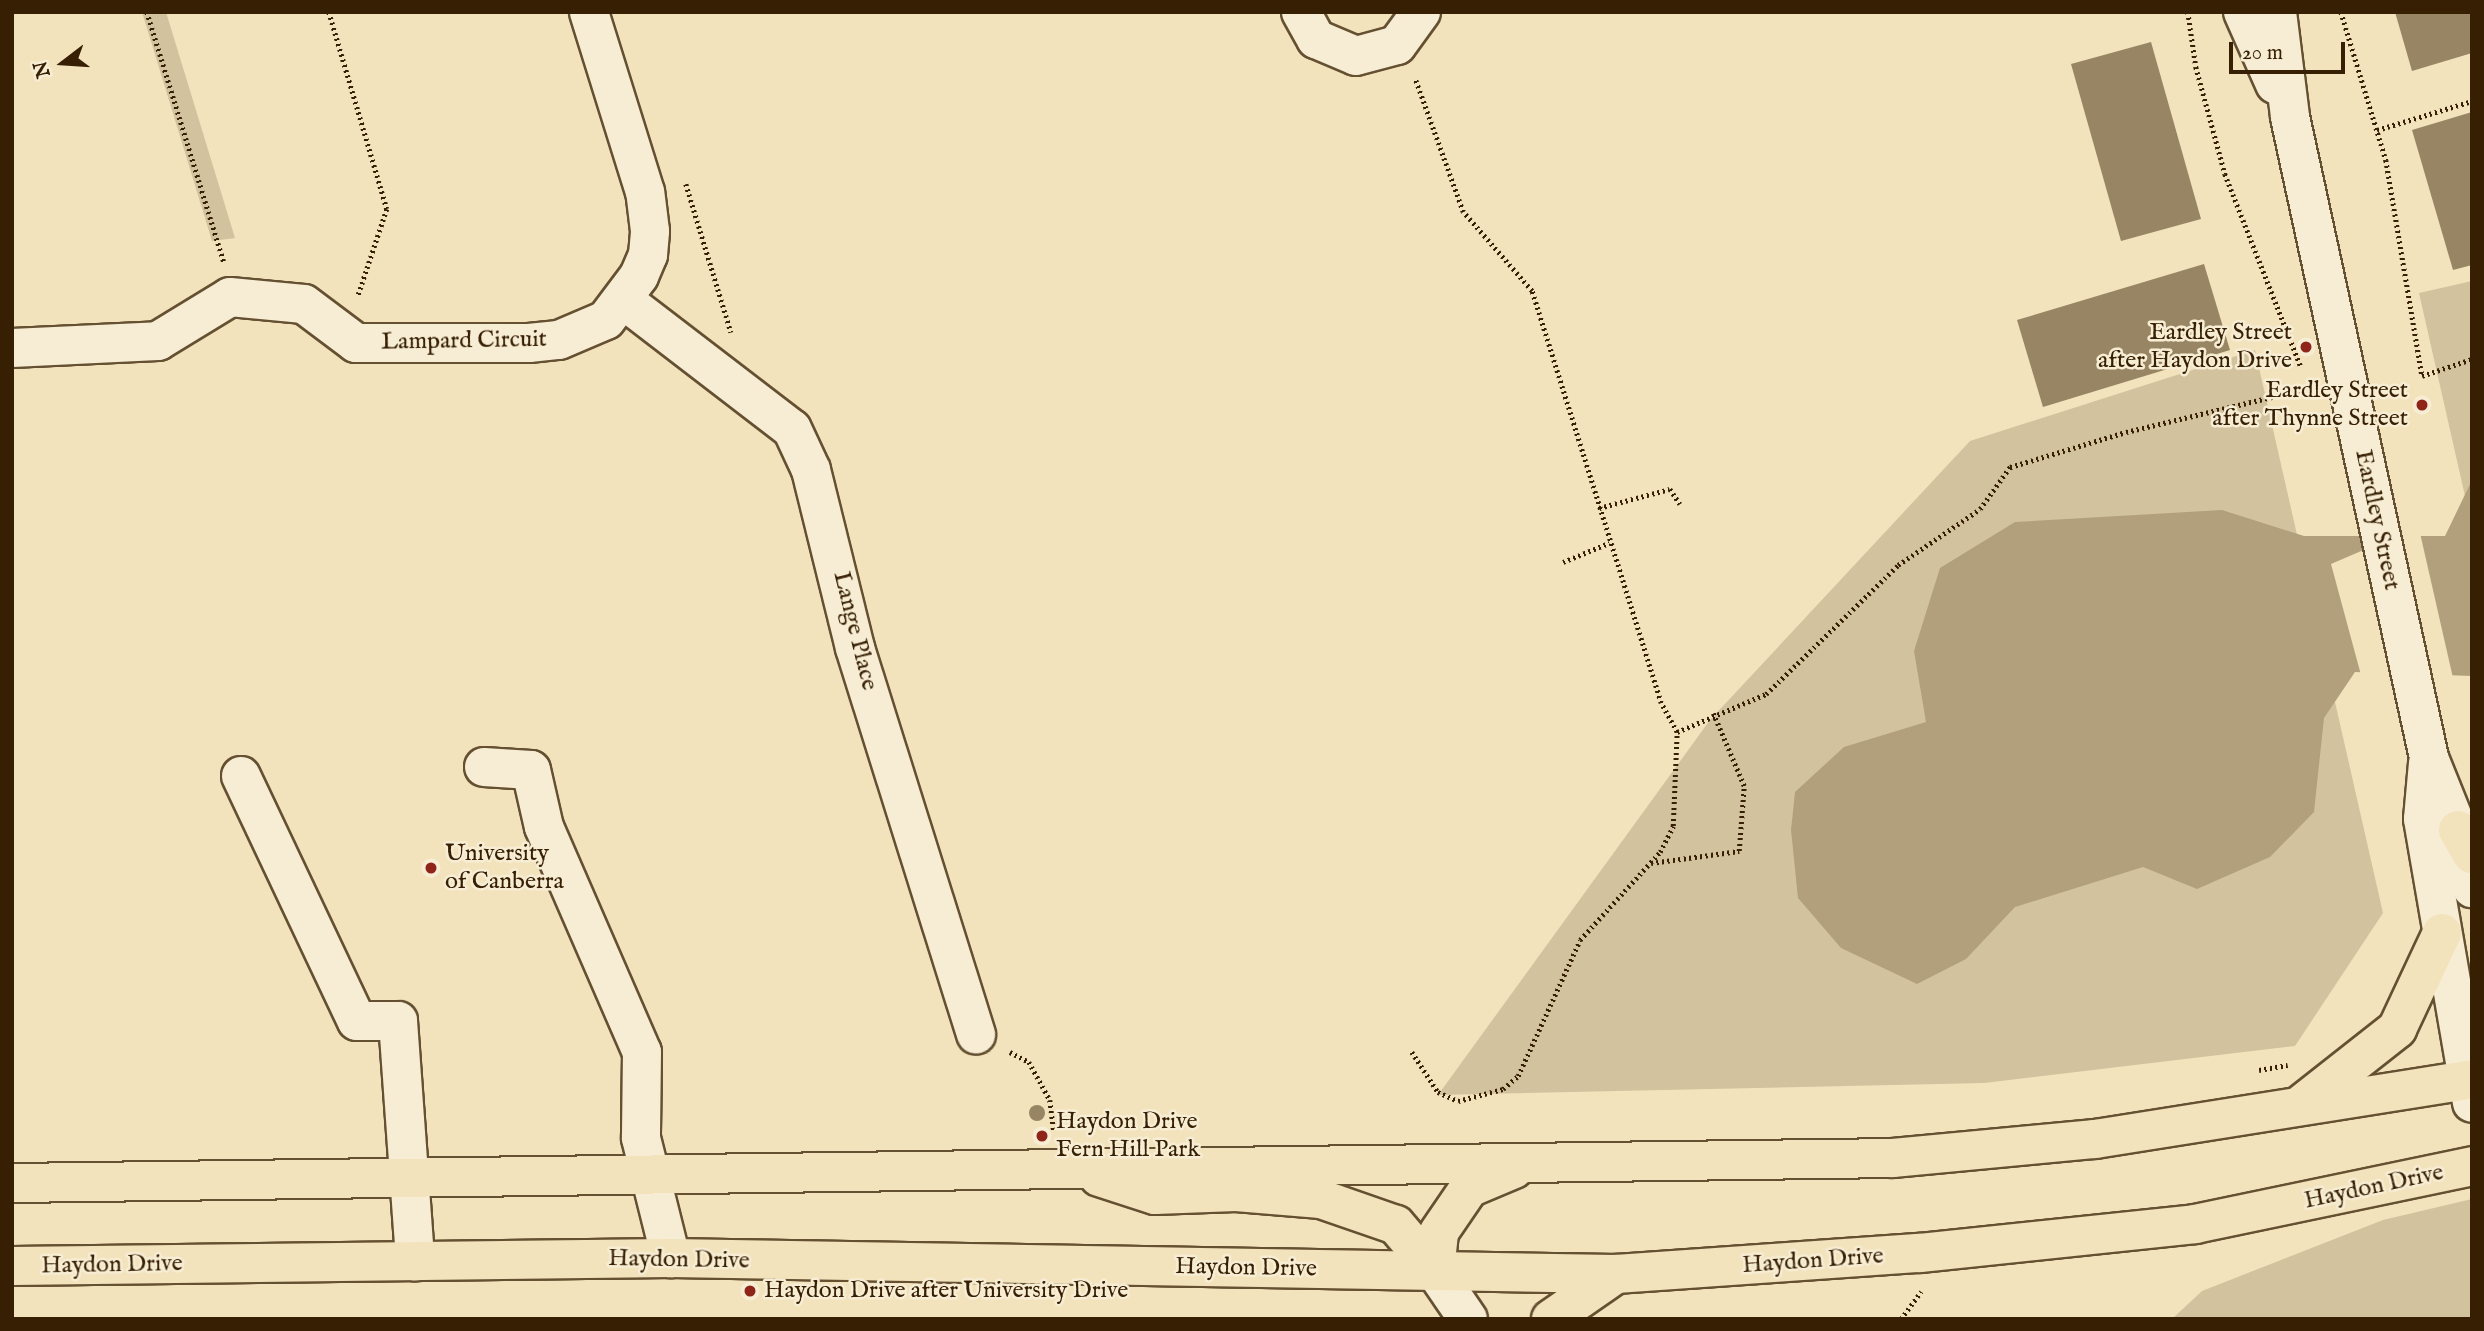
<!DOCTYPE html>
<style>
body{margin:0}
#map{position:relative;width:2484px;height:1331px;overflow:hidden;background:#f2e3bd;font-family:"IM FELL English",serif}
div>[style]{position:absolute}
.green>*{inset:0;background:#d2c29d}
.water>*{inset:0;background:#b2a07d}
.pier>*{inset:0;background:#f2e3bd}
.building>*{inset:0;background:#988563}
.round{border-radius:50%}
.path>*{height:4.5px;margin-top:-2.25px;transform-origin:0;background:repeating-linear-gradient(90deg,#361f02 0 2px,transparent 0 5.5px)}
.roads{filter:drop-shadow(2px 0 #655031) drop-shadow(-2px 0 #655031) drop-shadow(0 2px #655031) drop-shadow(0 -2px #655031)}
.minor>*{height:38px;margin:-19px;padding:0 19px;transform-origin:19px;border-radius:19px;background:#f7edd4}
.major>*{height:38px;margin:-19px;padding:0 19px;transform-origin:19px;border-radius:19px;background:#f2e3bd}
.dots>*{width:19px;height:19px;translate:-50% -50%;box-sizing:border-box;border:4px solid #f7edd4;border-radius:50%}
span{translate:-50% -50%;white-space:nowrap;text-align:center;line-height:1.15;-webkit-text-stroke:5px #f7edd4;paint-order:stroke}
.poi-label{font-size:24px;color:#361f02}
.right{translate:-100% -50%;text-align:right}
.left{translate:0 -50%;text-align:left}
.street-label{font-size:24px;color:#361f02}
.frame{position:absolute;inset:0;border:14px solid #361f02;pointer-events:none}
.north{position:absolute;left:28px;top:28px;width:70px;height:70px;-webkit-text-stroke:5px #f7edd4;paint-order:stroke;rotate:253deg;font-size:19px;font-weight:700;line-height:28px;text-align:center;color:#361f02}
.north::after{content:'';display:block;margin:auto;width:24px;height:32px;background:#361f02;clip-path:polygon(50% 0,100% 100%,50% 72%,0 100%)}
.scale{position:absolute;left:2229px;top:42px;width:116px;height:32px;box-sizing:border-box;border:4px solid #361f02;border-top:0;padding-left:9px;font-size:21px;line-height:24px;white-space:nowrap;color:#361f02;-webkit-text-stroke:5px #f7edd4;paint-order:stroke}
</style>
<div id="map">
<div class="green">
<div style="clip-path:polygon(142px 12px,166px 12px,235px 238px,212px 241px)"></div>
<div style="clip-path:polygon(2472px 281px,2472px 527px,2419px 293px)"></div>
<div style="clip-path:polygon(2255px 350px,2383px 913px,2295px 1046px,1984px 1083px,1438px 1095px,1710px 720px,1970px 441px)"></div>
<div style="clip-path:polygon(2472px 1199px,2472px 1319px,2172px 1319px,2202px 1291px,2383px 1220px)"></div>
</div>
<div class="water">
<div style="clip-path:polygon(2472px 480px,2472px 676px,2355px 672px,2324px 718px,2314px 812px,2270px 857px,2197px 889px,2143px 867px,2015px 907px,1966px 959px,1917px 984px,1841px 948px,1798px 898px,1791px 830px,1795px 792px,1844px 747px,1926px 722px,1914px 651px,1940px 568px,2015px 522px,2222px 510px,2304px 536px,2445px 536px)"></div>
</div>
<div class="pier">
<div style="clip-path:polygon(2403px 533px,2420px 533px,2453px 678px,2361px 675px,2331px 564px)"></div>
</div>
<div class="building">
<div style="clip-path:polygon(2395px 12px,2472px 12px,2472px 53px,2412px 71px)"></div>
<div style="clip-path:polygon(2151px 42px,2201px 219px,2121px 241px,2071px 64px)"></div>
<div style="clip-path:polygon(2472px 112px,2472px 265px,2453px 270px,2412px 130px)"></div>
<div style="clip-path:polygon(2204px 264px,2230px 350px,2043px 407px,2017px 320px)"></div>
<div class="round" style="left:1029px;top:1105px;width:16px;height:16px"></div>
</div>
<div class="path">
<div style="left:147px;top:12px;width:262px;rotate:72.9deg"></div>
<div style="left:329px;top:12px;width:205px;rotate:73.6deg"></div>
<div style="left:387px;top:209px;width:92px;rotate:108.4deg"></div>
<div style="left:2188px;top:12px;width:56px;rotate:81.7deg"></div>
<div style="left:2196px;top:67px;width:111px;rotate:74.8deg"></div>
<div style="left:2225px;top:174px;width:207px;rotate:68.5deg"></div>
<div style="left:2341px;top:12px;width:155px;rotate:73.1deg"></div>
<div style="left:2386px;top:160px;width:219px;rotate:80.5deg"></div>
<div style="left:2422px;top:376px;width:53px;rotate:-18.8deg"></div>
<div style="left:2377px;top:130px;width:99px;rotate:-17deg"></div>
<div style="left:686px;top:184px;width:155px;rotate:73.1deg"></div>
<div style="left:1599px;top:508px;width:73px;rotate:-15deg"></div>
<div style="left:1670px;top:489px;width:18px;rotate:56deg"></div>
<div style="left:1563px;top:562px;width:50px;rotate:-22.4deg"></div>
<div style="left:1677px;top:732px;width:97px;rotate:-23.1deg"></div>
<div style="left:1766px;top:694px;width:185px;rotate:-44.3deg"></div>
<div style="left:1898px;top:565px;width:99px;rotate:-34.3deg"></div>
<div style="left:1980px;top:509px;width:52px;rotate:-54.5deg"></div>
<div style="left:2010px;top:467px;width:121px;rotate:-16.8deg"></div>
<div style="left:2126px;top:432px;width:188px;rotate:-13.5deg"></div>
<div style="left:1651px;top:863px;width:89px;rotate:-7.8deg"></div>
<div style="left:1739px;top:851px;width:65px;rotate:-85.6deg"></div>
<div style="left:1744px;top:786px;width:79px;rotate:-113deg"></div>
<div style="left:1010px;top:1052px;width:21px;rotate:28deg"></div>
<div style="left:1029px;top:1062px;width:43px;rotate:61.1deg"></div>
<div style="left:1050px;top:1100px;width:31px;rotate:83deg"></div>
<div style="left:1412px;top:1052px;width:48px;rotate:57deg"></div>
<div style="left:1438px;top:1092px;width:22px;rotate:24deg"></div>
<div style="left:1458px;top:1101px;width:47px;rotate:-14.9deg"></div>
<div style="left:1503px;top:1089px;width:20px;rotate:-41deg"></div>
<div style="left:1518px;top:1076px;width:149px;rotate:-65.5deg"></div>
<div style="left:1580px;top:940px;width:119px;rotate:-47.7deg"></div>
<div style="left:1660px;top:852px;width:29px;rotate:-63deg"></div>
<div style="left:1673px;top:826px;width:94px;rotate:-87.6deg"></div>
<div style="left:1677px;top:732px;width:33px;rotate:-119deg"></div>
<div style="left:1661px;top:703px;width:432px;rotate:-107.4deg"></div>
<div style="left:1532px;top:291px;width:105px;rotate:-131.1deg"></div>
<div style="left:1463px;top:212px;width:141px;rotate:-109.8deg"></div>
<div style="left:2259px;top:1070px;width:29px;rotate:-10deg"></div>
<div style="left:1901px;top:1319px;width:34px;rotate:-54deg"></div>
</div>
<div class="roads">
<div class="minor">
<div style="left:1301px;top:12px;width:31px;rotate:61deg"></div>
<div style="left:1316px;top:39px;width:43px;rotate:23deg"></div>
<div style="left:1356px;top:56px;width:42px;rotate:-15deg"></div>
<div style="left:1397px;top:45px;width:41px;rotate:-54deg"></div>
<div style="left:2243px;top:12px;width:79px;rotate:66deg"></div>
<div style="left:2277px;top:12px;width:106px;rotate:82.9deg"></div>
<div style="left:2290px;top:117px;width:656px;rotate:77.76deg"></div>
<div style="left:2429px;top:758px;width:78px;rotate:68.1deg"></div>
<div style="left:2458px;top:830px;width:60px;rotate:76.4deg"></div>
<div style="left:625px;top:301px;width:210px;rotate:37.5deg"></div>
<div style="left:792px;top:429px;width:45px;rotate:65.1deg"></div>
<div style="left:811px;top:470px;width:183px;rotate:76.1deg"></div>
<div style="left:855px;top:648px;width:405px;rotate:72.6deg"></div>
<div style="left:12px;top:348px;width:146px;rotate:-2.7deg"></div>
<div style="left:158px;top:341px;width:84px;rotate:-31.4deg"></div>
<div style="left:230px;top:297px;width:74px;rotate:5.4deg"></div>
<div style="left:304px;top:304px;width:65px;rotate:36.9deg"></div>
<div style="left:356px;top:343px;width:173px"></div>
<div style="left:529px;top:343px;width:30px;rotate:-6deg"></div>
<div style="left:559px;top:340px;width:51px;rotate:-23.1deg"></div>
<div style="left:606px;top:320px;width:55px;rotate:-53.1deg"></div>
<div style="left:639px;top:276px;width:23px;rotate:-67deg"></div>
<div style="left:648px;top:255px;width:24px;rotate:-85deg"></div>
<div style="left:650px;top:231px;width:39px;rotate:-97deg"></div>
<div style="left:645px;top:192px;width:189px;rotate:-107.3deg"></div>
<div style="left:2428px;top:763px;width:56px;rotate:95.1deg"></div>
<div style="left:2423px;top:819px;width:288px;rotate:80.2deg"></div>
<div style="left:484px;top:767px;width:47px;rotate:3.7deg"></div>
<div style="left:531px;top:770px;width:58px;rotate:77.2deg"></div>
<div style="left:544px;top:827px;width:245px;rotate:66.5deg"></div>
<div style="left:642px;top:1052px;width:86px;rotate:90.7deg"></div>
<div style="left:641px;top:1138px;width:124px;rotate:76deg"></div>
<div style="left:241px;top:776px;width:271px;rotate:64.7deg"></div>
<div style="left:357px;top:1021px;width:41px"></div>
<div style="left:398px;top:1021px;width:241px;rotate:85.9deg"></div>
<div style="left:1435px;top:1271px;width:58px;rotate:55.5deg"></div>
</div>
<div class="major">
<div style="left:2458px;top:830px;width:28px;rotate:60deg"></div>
<div style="left:2303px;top:1103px;width:120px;rotate:-38.2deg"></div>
<div style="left:2397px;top:1029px;width:106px;rotate:-64.9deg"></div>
<div style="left:1099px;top:1177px;width:59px;rotate:17.8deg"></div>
<div style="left:1155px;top:1195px;width:81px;rotate:-2.1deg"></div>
<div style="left:1236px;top:1192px;width:85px;rotate:4.7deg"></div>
<div style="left:1321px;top:1199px;width:79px;rotate:19.1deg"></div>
<div style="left:1396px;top:1225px;width:60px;rotate:49.7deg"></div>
<div style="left:12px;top:1183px;width:1881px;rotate:-0.76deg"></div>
<div style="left:1893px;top:1158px;width:203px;rotate:-5.4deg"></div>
<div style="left:2095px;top:1139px;width:382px;rotate:-9deg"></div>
<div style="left:12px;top:1266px;width:659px;rotate:-0.7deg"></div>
<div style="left:671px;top:1258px;width:945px;rotate:0.97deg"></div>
<div style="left:1616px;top:1274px;width:305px;rotate:-4deg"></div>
<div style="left:1920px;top:1253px;width:277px;rotate:-6deg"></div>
<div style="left:2195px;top:1224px;width:283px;rotate:-11.8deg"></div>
<div style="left:1435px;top:1271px;width:39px;rotate:-84deg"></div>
<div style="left:1439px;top:1232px;width:53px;rotate:-55.7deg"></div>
<div style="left:1469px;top:1188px;width:49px;rotate:-22.9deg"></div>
<div style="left:1551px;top:1319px;width:79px;rotate:-34.7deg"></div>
</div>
</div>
<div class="dots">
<div style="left:2306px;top:347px;background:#8f2418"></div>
<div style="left:2422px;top:405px;background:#8f2418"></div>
<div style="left:431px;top:868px;background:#8f2418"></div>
<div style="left:1042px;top:1136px;background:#8f2418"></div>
<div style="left:750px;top:1291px;background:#8f2418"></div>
</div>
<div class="poi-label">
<span class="right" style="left:2292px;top:347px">Eardley Street<br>after Haydon Drive</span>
<span class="right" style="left:2408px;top:405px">Eardley Street<br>after Thynne Street</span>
<span class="left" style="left:445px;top:868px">University<br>of Canberra</span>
<span class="left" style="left:1056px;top:1136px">Haydon Drive<br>Fern Hill Park</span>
<span class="left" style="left:764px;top:1291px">Haydon Drive after University Drive</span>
</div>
<div class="street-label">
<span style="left:464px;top:341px;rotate:-1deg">Lampard Circuit</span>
<span style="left:2377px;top:520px;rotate:78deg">Eardley Street</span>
<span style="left:855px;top:631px;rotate:76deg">Lange Place</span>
<span style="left:2374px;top:1187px;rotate:-12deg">Haydon Drive</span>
<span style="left:679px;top:1260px;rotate:1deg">Haydon Drive</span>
<span style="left:1813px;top:1261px;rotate:-4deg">Haydon Drive</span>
<span style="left:112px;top:1265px;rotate:-1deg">Haydon Drive</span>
<span style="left:1246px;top:1268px;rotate:1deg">Haydon Drive</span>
</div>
<div class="frame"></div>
<div class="north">N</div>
<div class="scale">20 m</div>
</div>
